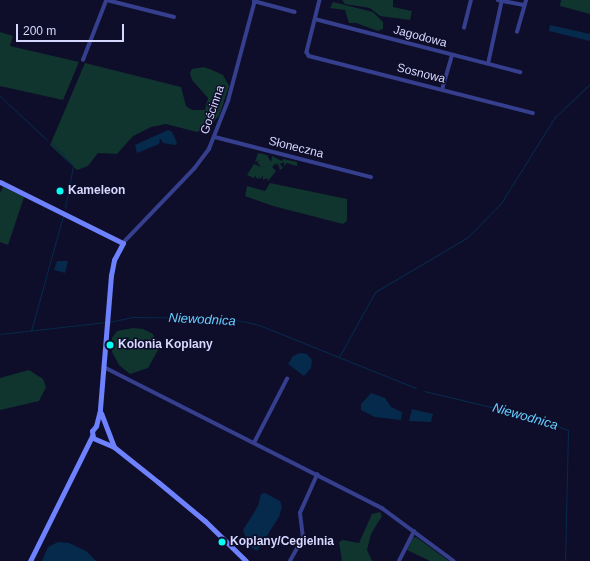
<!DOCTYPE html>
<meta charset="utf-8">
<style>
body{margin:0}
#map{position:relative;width:590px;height:561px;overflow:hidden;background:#0e0e2a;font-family:Arial,sans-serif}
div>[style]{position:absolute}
.green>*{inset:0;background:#10342e}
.water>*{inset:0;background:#062a4b}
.stream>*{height:1px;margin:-0.5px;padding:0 0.5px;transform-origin:0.5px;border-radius:0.5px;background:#062a4b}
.street>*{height:3.5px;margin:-1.75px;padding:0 1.75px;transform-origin:1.75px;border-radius:1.75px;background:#353f8d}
.secondary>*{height:5px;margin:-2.5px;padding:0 2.5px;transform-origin:2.5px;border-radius:2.5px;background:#6e81ff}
.dots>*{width:11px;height:11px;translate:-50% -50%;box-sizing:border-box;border:2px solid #0e0e2a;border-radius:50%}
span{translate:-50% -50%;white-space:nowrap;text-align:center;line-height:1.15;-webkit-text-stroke:3px #0e0e2a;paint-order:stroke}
.street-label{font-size:12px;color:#d7d8ff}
.poi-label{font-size:12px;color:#d7d8ff;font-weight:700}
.left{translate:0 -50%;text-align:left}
.water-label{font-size:13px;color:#65cfff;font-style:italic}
.scale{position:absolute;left:16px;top:24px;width:108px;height:18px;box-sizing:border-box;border:2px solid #d7d8ff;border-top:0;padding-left:5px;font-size:12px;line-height:14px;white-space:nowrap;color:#d7d8ff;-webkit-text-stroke:3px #0e0e2a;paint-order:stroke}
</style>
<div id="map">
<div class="green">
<div style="clip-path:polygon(342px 0,393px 0,393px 7px,412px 11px,410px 20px,380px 16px,370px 8px,345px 4px)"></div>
<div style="clip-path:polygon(561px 0,590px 0,590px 14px,560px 6px)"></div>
<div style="clip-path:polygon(333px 2px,373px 12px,383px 22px,383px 29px,378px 31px,356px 23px,349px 23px,345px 10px,330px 8px)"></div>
<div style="clip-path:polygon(0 32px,13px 36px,10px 46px,79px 62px,63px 100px,0 86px)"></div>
<div style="clip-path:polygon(85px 63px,181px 87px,186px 106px,192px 110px,205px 110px,208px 98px,192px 80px,190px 73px,192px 69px,204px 67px,212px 70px,223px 75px,229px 86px,219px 116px,208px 128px,197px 132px,166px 124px,151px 127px,133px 136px,117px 154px,98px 153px,88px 166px,77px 170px,50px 145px)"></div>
<div style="clip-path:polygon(258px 153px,267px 155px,271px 162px,272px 156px,282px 161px,283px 159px,297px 162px,297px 166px,286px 163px,284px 167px,284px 162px,280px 164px,283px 168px,280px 170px,278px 163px,277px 166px,276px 163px,272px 167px,276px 171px,268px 181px,267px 178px,263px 180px,263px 175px,261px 179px,258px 176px,260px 179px,256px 178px,256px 175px,254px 178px,247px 175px,254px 164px,261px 167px,257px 162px,260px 160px,255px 162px)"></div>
<div style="clip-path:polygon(270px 183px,347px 199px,347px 221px,343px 224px,273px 206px,245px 196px,247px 186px,265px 191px)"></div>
<div style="clip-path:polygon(3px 187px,24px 197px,8px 245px,0 242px,0 193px)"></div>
<div style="clip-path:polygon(133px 328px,143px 329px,153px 334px,158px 350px,148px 368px,130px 374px,119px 365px,112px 352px,112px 338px,117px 331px)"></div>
<div style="clip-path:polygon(29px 370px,43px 379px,46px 387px,39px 401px,0 410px,0 378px)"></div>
<div style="clip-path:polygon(380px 512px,382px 516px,371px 534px,367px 550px,372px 561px,342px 561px,339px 542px,343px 540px,359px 543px,372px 514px)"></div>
<div style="clip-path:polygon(416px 537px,449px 561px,430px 561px,407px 550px,413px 538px)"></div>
</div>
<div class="water">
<div style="clip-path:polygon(550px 25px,590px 34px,590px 41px,549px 31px)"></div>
<div style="clip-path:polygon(168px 130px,172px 132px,177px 143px,175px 145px,163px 143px,160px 138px,159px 144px,137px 153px,135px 145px)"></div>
<div style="clip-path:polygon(57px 261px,68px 261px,65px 273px,54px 270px)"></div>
<div style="clip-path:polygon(300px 353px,307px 354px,312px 360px,311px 368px,304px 376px,288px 364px,293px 356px)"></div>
<div style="clip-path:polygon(371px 393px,385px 398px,391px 407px,402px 412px,401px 420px,375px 417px,361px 410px,361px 404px)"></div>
<div style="clip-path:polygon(412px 409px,433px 414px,431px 422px,409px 421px)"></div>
<div style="clip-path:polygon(265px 493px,280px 501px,282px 507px,279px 517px,257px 551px,248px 545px,243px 530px,258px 506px,261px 494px)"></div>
<div style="clip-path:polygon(58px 542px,69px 543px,86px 551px,96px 561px,42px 561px,48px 547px)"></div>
</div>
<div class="stream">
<div style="left:0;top:96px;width:64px;rotate:43.1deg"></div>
<div style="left:51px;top:142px;width:33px;rotate:47deg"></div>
<div style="left:73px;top:166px;width:43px;rotate:100.8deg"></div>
<div style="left:109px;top:322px;width:24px;rotate:-12deg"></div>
<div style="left:132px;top:317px;width:91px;rotate:0.6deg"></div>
<div style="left:223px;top:318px;width:20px;rotate:9deg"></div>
<div style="left:243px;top:321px;width:16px;rotate:14deg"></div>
<div style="left:259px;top:325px;width:169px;rotate:21.9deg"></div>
<div style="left:31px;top:331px;width:119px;rotate:-74.5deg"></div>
<div style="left:0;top:334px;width:107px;rotate:-6.5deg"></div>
<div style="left:339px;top:357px;width:74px;rotate:-61deg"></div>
<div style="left:375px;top:292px;width:108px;rotate:-30.6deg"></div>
<div style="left:468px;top:237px;width:47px;rotate:-45.9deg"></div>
<div style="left:501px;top:203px;width:102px;rotate:-57.9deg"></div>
<div style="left:555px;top:117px;width:48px;rotate:-43.3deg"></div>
<div style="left:424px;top:391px;width:108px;rotate:13.4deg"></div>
<div style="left:529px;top:416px;width:41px;rotate:19.7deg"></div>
<div style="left:568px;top:430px;width:131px;rotate:91.3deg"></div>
</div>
<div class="street">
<div style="left:107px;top:0;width:69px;rotate:14.2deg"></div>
<div style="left:320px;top:0;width:54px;rotate:104deg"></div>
<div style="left:307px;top:52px;width:4px;rotate:63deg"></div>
<div style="left:309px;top:56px;width:231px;rotate:14.3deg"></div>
<div style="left:498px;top:0;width:26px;rotate:11deg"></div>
<div style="left:254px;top:1px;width:42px;rotate:15deg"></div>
<div style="left:315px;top:19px;width:212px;rotate:14.5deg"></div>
<div style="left:464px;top:28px;width:29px;rotate:-76deg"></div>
<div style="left:517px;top:32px;width:33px;rotate:-74deg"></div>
<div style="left:83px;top:60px;width:63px;rotate:-68.7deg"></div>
<div style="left:488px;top:64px;width:66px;rotate:-77.7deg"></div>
<div style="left:442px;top:90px;width:35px;rotate:-74deg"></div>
<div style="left:215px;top:137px;width:161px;rotate:14.4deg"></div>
<div style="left:123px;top:243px;width:103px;rotate:-46.2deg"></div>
<div style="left:194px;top:169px;width:25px;rotate:-53deg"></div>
<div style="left:209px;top:149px;width:52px;rotate:-68.4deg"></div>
<div style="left:228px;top:101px;width:105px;rotate:-75deg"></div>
<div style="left:104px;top:367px;width:312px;rotate:26.9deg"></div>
<div style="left:382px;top:508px;width:89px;rotate:36.4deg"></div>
<div style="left:254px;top:443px;width:72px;rotate:-62.7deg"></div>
<div style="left:290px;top:561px;width:26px;rotate:-61deg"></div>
<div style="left:303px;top:538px;width:25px;rotate:-97deg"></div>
<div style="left:300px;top:513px;width:42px;rotate:-65.9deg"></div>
<div style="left:399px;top:561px;width:33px;rotate:-63deg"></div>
</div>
<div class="secondary">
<div style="left:0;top:182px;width:137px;rotate:26.4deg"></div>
<div style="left:123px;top:243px;width:19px;rotate:118deg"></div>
<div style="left:114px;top:260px;width:15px;rotate:101deg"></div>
<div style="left:111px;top:275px;width:135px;rotate:94.7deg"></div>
<div style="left:100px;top:410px;width:16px;rotate:104deg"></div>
<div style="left:96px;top:426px;width:6px;rotate:129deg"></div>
<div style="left:92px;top:431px;width:7px;rotate:82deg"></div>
<div style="left:93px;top:438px;width:23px;rotate:23deg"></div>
<div style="left:114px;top:447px;width:56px;rotate:38.5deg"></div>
<div style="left:158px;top:482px;width:61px;rotate:39.7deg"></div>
<div style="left:205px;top:521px;width:57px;rotate:44.3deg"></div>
<div style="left:101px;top:413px;width:36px;rotate:69deg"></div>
<div style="left:30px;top:561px;width:140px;rotate:-63.6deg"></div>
</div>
<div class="dots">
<div style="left:60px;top:191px;background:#03fff1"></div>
<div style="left:110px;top:345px;background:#03fff1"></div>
<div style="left:222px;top:542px;background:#03fff1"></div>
</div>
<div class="street-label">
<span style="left:420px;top:37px;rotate:15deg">Jagodowa</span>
<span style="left:421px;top:74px;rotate:14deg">Sosnowa</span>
<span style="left:213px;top:110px;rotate:-71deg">Gościnna</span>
<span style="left:296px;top:148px;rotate:14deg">Słoneczna</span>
</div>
<div class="poi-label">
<span class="left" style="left:68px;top:191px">Kameleon</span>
<span class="left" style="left:118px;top:345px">Kolonia Koplany</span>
<span class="left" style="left:230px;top:542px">Koplany/Cegielnia</span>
</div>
<div class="water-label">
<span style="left:202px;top:320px;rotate:3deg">Niewodnica</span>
<span style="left:525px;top:417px;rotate:16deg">Niewodnica</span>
</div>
<div class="scale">200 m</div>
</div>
